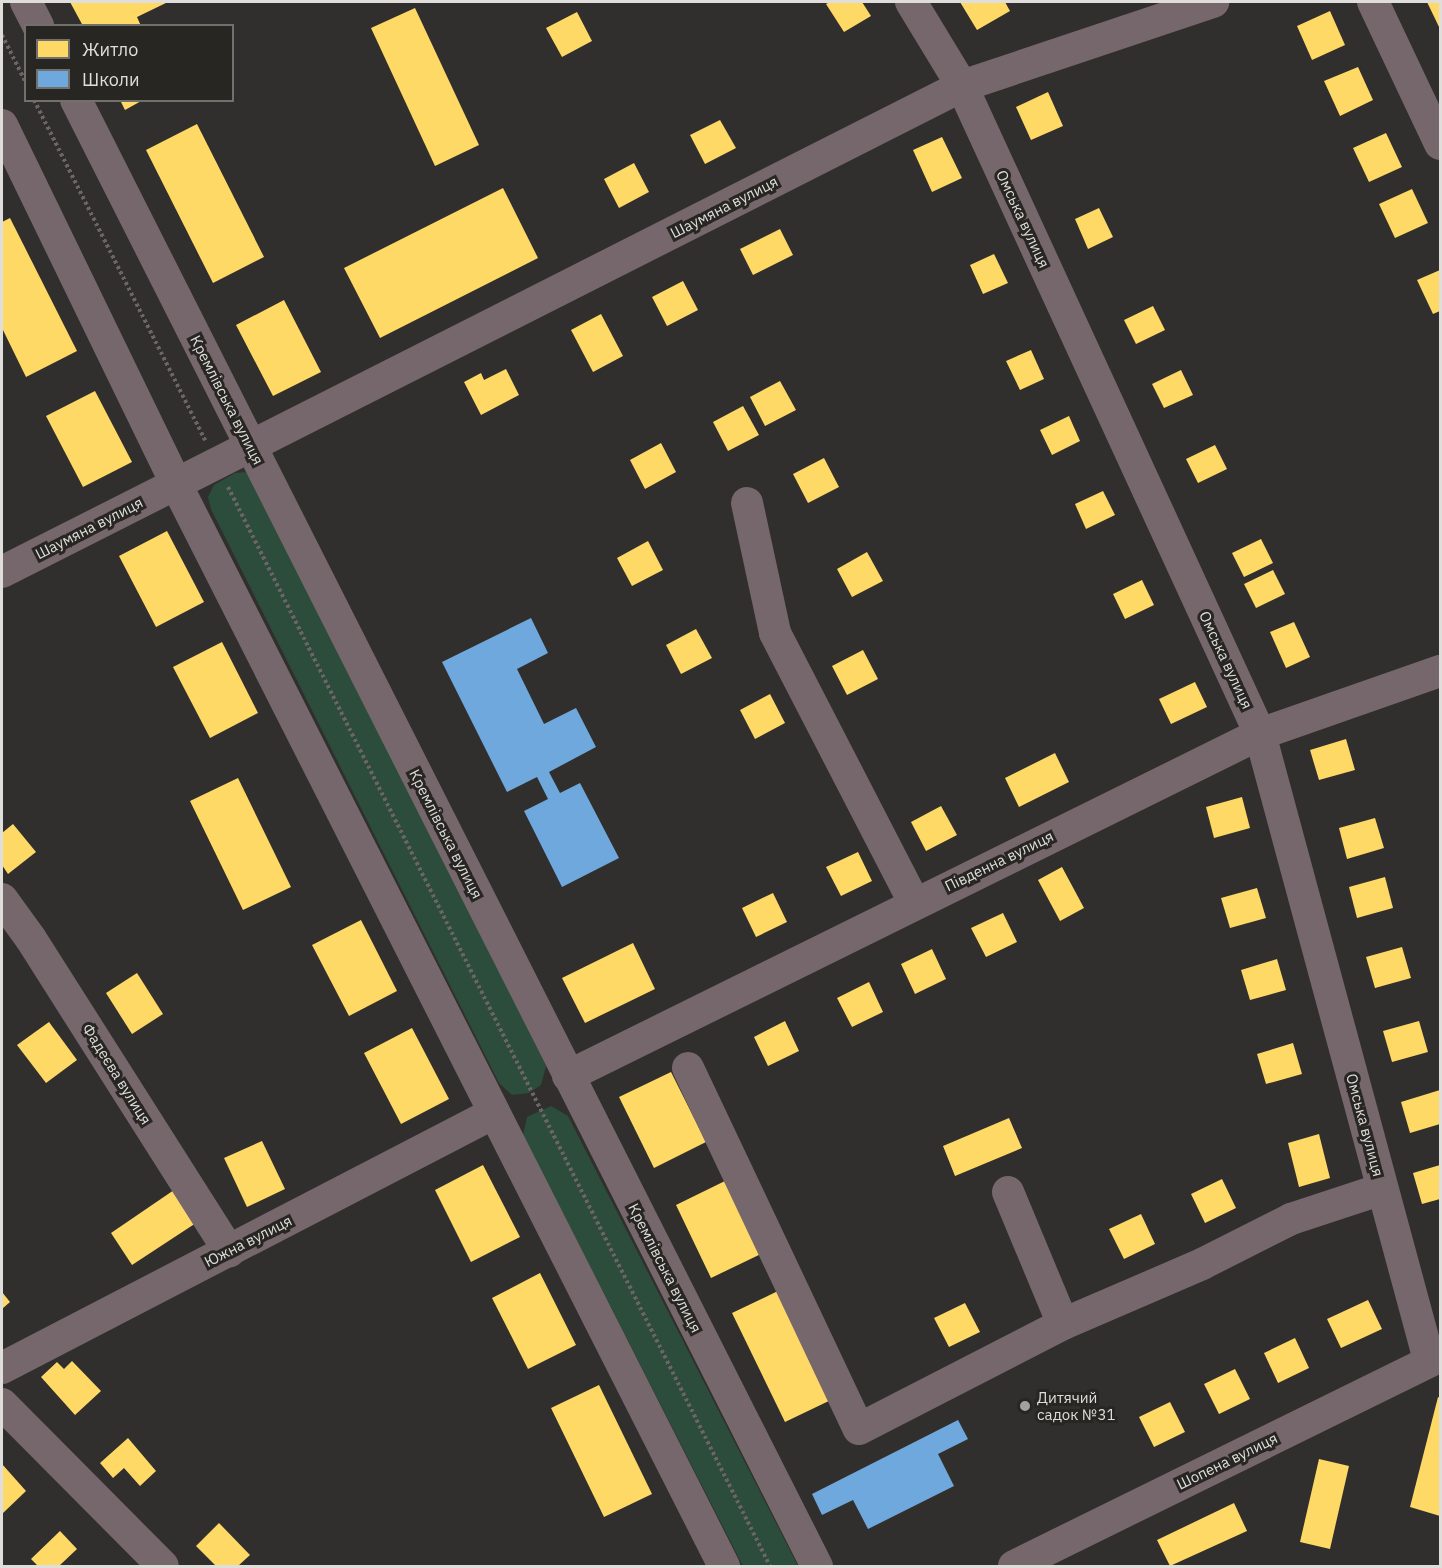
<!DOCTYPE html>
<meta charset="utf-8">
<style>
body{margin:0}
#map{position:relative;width:1442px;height:1568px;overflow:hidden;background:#312f2d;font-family:"IBM Plex Sans",sans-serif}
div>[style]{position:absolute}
.green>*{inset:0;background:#2c4c3c}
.homes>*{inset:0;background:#ffd966}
.schools>*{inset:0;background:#6fa8dc}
.path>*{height:4px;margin-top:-2px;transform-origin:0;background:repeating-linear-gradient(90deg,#6c6466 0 3px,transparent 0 6px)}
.minor>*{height:32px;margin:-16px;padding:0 16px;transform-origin:16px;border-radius:16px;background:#75676b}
.dots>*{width:16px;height:16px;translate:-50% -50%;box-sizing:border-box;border:3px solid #282622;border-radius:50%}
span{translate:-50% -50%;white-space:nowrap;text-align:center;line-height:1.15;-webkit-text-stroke:6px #282622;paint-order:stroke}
.street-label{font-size:15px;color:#dfdedb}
.poi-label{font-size:15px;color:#dfdedb}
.left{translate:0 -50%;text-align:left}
.frame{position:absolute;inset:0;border:3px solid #dfdedb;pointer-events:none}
.legend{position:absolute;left:24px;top:24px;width:210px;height:78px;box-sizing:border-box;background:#282622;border:2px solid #71706c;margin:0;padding:8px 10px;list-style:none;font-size:18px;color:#dfdedb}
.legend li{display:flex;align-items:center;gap:12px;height:30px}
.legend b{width:30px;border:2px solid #71706c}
</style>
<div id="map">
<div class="green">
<div style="clip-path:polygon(245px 472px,256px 481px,546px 1066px,541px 1085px,529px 1093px,512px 1095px,499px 1083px,211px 509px,208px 497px,214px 485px,235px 473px)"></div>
<div style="clip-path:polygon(551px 1106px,568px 1116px,798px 1566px,743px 1566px,523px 1135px,527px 1117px)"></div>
</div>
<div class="homes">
<div style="clip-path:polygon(70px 2px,168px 2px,137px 17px,141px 26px,83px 26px)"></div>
<div style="clip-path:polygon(830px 2px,862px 2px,871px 16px,844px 32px,826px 4px)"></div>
<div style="clip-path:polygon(960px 2px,1005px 2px,1010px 11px,977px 30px)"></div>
<div style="clip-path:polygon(1427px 2px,1440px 2px,1440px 29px)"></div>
<div style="clip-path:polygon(415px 8px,479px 145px,435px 166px,371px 28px)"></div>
<div style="clip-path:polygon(1330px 11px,1345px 45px,1312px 60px,1297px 26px)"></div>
<div style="clip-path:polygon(577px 12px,592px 41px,562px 57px,546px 28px)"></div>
<div style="clip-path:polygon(1358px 67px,1373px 100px,1340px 116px,1324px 81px)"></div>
<div style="clip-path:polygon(1048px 92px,1063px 126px,1031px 140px,1016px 107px)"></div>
<div style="clip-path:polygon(120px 100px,143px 100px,125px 110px)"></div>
<div style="clip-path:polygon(720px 120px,736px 148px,705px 164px,690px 135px)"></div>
<div style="clip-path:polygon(197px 124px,264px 257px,213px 283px,146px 150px)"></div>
<div style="clip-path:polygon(1386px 133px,1402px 167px,1369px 182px,1353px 148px)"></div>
<div style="clip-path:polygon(942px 137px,962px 178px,932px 192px,913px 150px)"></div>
<div style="clip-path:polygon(634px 163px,649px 192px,619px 208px,604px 179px)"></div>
<div style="clip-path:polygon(503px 188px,538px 258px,380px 338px,344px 268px)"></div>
<div style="clip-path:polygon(1412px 189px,1428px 223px,1395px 238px,1379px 204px)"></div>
<div style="clip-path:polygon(1099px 208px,1113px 237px,1088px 249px,1075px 219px)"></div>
<div style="clip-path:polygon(10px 218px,77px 351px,26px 377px,2px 328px,2px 222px)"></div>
<div style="clip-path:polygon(780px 229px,793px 255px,753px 275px,740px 249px)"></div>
<div style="clip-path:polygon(994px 254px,1008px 283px,983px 294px,970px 265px)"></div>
<div style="clip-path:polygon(1440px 270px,1440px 311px,1433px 314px,1417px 280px)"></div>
<div style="clip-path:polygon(683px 281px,698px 310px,667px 326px,652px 297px)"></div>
<div style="clip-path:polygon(284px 300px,321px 372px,273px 396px,236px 325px)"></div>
<div style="clip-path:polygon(1153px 306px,1165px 330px,1136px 344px,1124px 320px)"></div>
<div style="clip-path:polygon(601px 314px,623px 356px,593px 372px,571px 330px)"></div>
<div style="clip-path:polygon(1031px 350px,1044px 379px,1020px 390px,1006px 361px)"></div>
<div style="clip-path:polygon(506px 369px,519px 395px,481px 415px,464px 382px,481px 373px,484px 380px)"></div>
<div style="clip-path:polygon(1181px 370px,1193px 395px,1164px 408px,1152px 384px)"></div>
<div style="clip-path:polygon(780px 381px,796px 410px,765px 426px,750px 397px)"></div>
<div style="clip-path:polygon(95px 391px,132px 462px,83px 487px,46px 416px)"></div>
<div style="clip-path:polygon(743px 406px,759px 435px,728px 451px,713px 422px)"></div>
<div style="clip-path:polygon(1069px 416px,1080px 441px,1052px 455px,1040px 430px)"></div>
<div style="clip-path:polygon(661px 443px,676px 472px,645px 489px,630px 460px)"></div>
<div style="clip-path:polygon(1215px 445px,1227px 469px,1198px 483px,1186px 459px)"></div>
<div style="clip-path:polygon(824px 458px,839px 487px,808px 503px,793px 474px)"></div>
<div style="clip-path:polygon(1103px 491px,1115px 515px,1086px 529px,1075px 504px)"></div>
<div style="clip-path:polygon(167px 531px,204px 602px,156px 627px,119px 556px)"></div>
<div style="clip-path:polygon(1261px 539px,1273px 563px,1244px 577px,1232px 553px)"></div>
<div style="clip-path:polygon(648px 541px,663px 570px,632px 586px,617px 558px)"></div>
<div style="clip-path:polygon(867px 552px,883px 581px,852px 597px,837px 569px)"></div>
<div style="clip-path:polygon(1273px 570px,1285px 594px,1256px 608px,1244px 584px)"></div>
<div style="clip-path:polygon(1142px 580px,1154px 605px,1125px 619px,1113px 594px)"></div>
<div style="clip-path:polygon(1294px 622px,1310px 657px,1286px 668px,1270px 632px)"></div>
<div style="clip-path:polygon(696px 629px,712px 658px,681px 674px,666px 645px)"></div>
<div style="clip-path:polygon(222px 642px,258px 713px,210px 738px,173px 667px)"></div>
<div style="clip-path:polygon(863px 650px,878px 679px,847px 695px,832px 666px)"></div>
<div style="clip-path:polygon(1195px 682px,1207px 707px,1171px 724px,1159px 699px)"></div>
<div style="clip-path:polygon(770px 694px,785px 723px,755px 739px,740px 710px)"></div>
<div style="clip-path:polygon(1346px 739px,1355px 770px,1319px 780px,1310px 750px)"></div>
<div style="clip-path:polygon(1055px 753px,1069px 782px,1019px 807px,1005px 778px)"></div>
<div style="clip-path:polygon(238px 778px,291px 887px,243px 910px,190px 801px)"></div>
<div style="clip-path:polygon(1242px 797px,1250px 828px,1214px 838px,1206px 807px)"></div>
<div style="clip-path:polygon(941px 806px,957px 835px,926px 851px,911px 822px)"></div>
<div style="clip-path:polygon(1375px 818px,1384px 848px,1347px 859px,1339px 828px)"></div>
<div style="clip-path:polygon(13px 824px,36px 852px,8px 874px,2px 865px,2px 833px)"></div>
<div style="clip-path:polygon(858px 852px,872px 881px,841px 896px,826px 867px)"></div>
<div style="clip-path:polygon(1062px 867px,1084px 908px,1060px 921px,1038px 880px)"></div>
<div style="clip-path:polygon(1385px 877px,1393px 908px,1357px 918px,1349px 887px)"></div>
<div style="clip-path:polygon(1257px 888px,1266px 918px,1230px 928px,1221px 898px)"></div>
<div style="clip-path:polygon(773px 893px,787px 922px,756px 937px,742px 908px)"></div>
<div style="clip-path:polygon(1003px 913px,1017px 942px,986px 957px,971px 928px)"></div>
<div style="clip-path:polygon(361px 920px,397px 991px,349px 1016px,312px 945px)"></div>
<div style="clip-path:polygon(633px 943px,655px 989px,585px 1023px,562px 978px)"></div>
<div style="clip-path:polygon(1402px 947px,1411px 978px,1375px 988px,1366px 957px)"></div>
<div style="clip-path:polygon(932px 949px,946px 979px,915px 994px,901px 964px)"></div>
<div style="clip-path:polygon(1277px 959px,1286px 990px,1250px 1000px,1241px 970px)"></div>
<div style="clip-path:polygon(137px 973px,163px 1014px,132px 1034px,106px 993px)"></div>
<div style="clip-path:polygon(869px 982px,883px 1012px,852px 1027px,837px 998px)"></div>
<div style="clip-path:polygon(785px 1021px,799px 1051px,768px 1066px,754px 1037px)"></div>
<div style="clip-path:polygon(1419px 1021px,1428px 1052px,1392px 1062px,1383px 1031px)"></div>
<div style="clip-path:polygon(49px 1022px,77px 1060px,46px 1083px,17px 1045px)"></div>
<div style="clip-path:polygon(412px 1028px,449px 1099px,401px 1124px,364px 1053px)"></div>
<div style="clip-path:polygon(1293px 1043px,1302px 1074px,1266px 1084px,1257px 1054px)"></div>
<div style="clip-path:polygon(671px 1072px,706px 1142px,654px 1168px,619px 1097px)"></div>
<div style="clip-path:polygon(1440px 1090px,1440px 1124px,1410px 1133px,1401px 1102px)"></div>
<div style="clip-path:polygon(1009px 1118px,1022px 1148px,955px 1176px,943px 1146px)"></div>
<div style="clip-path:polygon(1319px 1134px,1330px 1178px,1299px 1187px,1288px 1143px)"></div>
<div style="clip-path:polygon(262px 1141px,285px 1189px,247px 1207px,224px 1158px)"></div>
<div style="clip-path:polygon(483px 1165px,520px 1237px,471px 1262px,435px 1190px)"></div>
<div style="clip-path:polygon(1440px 1165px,1440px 1199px,1422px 1204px,1413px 1173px)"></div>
<div style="clip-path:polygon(1222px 1179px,1236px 1208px,1205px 1223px,1191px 1194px)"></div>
<div style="clip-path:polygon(727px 1180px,763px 1253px,711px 1278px,676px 1205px)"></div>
<div style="clip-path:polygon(174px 1190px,196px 1223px,132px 1265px,111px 1233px)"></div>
<div style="clip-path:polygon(1141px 1214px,1155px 1244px,1124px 1259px,1109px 1229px)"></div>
<div style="clip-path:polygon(540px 1273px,576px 1345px,528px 1369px,492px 1298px)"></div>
<div style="clip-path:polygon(780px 1290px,833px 1399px,785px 1422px,732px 1313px)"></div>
<div style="clip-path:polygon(2px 1292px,10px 1302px,2px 1309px)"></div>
<div style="clip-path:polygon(1368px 1300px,1382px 1329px,1341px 1348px,1327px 1319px)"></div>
<div style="clip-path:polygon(965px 1303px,980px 1332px,949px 1347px,934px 1318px)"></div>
<div style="clip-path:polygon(1295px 1338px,1309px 1368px,1278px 1383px,1264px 1353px)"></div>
<div style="clip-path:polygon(72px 1361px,101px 1391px,75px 1415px,41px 1377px,57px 1362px,64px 1369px)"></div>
<div style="clip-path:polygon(1235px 1369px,1250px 1399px,1219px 1414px,1204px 1384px)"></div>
<div style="clip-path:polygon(599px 1385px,652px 1494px,604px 1517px,551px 1408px)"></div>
<div style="clip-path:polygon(1438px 1397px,1440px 1398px,1440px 1516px,1410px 1507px)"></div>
<div style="clip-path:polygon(1170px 1402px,1185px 1432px,1154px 1447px,1139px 1417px)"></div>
<div style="clip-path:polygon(128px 1438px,156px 1471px,140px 1486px,124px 1468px,113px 1478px,100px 1463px)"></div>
<div style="clip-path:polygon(1319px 1459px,1349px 1466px,1330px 1549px,1300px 1542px)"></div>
<div style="clip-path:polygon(2px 1464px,26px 1491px,2px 1514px)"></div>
<div style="clip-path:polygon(1234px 1503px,1247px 1531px,1170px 1566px,1157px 1540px)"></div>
<div style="clip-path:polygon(219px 1523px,250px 1555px,238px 1566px,216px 1566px,196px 1546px)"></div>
<div style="clip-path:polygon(60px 1531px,77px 1549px,59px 1566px,38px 1566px,31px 1559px)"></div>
</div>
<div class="schools">
<div style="clip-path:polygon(531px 618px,548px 653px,517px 669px,544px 724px,576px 708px,596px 747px,549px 772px,560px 793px,580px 783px,619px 858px,562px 887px,524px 811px,548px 799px,537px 777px,507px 792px,442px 662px)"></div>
<div style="clip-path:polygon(958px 1420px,968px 1439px,938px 1454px,954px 1486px,868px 1529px,853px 1500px,822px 1515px,812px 1494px)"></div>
</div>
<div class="path">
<div style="left:2px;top:35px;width:54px;rotate:63.4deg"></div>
<div style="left:34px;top:100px;width:381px;rotate:63.3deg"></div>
<div style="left:228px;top:487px;width:1207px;rotate:63.33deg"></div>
</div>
<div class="minor">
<div style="left:26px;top:2px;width:27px;rotate:63deg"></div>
<div style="left:911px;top:2px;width:98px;rotate:58.7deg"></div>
<div style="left:962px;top:86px;width:713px;rotate:65.3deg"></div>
<div style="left:1260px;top:734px;width:648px;rotate:74.89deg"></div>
<div style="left:1373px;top:2px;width:157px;rotate:64.7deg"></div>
<div style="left:76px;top:100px;width:1643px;rotate:63.19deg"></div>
<div style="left:2px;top:125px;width:399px;rotate:64.1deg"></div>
<div style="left:176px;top:484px;width:1213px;rotate:63.14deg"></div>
<div style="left:747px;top:503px;width:133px;rotate:77.8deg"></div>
<div style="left:775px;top:633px;width:303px;rotate:62.7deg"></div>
<div style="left:2px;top:572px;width:1076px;rotate:-26.85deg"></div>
<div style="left:962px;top:86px;width:265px;rotate:-18.5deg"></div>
<div style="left:2px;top:899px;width:49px;rotate:54.1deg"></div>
<div style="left:31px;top:939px;width:370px;rotate:57.6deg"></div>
<div style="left:688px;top:1068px;width:399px;rotate:64.7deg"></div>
<div style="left:859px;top:1429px;width:229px;rotate:-27.2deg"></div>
<div style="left:1063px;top:1324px;width:151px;rotate:-23.3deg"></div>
<div style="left:1202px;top:1264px;width:100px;rotate:-26.8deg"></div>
<div style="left:1291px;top:1219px;width:96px;rotate:-18.2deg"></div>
<div style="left:568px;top:1076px;width:772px;rotate:-26.3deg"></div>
<div style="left:1260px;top:734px;width:191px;rotate:-19.3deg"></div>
<div style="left:1008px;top:1192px;width:143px;rotate:67.4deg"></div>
<div style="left:2px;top:1368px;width:554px;rotate:-27.4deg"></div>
<div style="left:2px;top:1404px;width:228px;rotate:45.2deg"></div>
<div style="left:1014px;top:1566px;width:475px;rotate:-26.2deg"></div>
</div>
<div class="dots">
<div style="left:1025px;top:1406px;background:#a2a19e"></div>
</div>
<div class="street-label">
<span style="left:724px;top:207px;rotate:-27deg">Шаумяна вулиця</span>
<span style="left:1023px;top:219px;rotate:65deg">Омська вулиця</span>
<span style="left:227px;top:400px;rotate:63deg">Кремлівська вулиця</span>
<span style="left:89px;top:528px;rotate:-27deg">Шаумяна вулиця</span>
<span style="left:1226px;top:660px;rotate:65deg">Омська вулиця</span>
<span style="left:446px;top:834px;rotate:63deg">Кремлівська вулиця</span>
<span style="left:999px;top:861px;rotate:-26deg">Південна вулиця</span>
<span style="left:117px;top:1074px;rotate:58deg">Фадеєва вулиця</span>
<span style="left:1365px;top:1125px;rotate:75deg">Омська вулиця</span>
<span style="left:248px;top:1241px;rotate:-27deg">Южна вулиця</span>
<span style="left:665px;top:1268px;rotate:63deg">Кремлівська вулиця</span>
<span style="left:1227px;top:1461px;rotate:-26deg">Шопена вулиця</span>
</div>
<div class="poi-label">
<span class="left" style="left:1037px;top:1406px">Дитячий<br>садок №31</span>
</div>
<div class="frame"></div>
<ul class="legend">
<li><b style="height:16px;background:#ffd966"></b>Житло</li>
<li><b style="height:16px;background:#6fa8dc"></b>Школи</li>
</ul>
</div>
